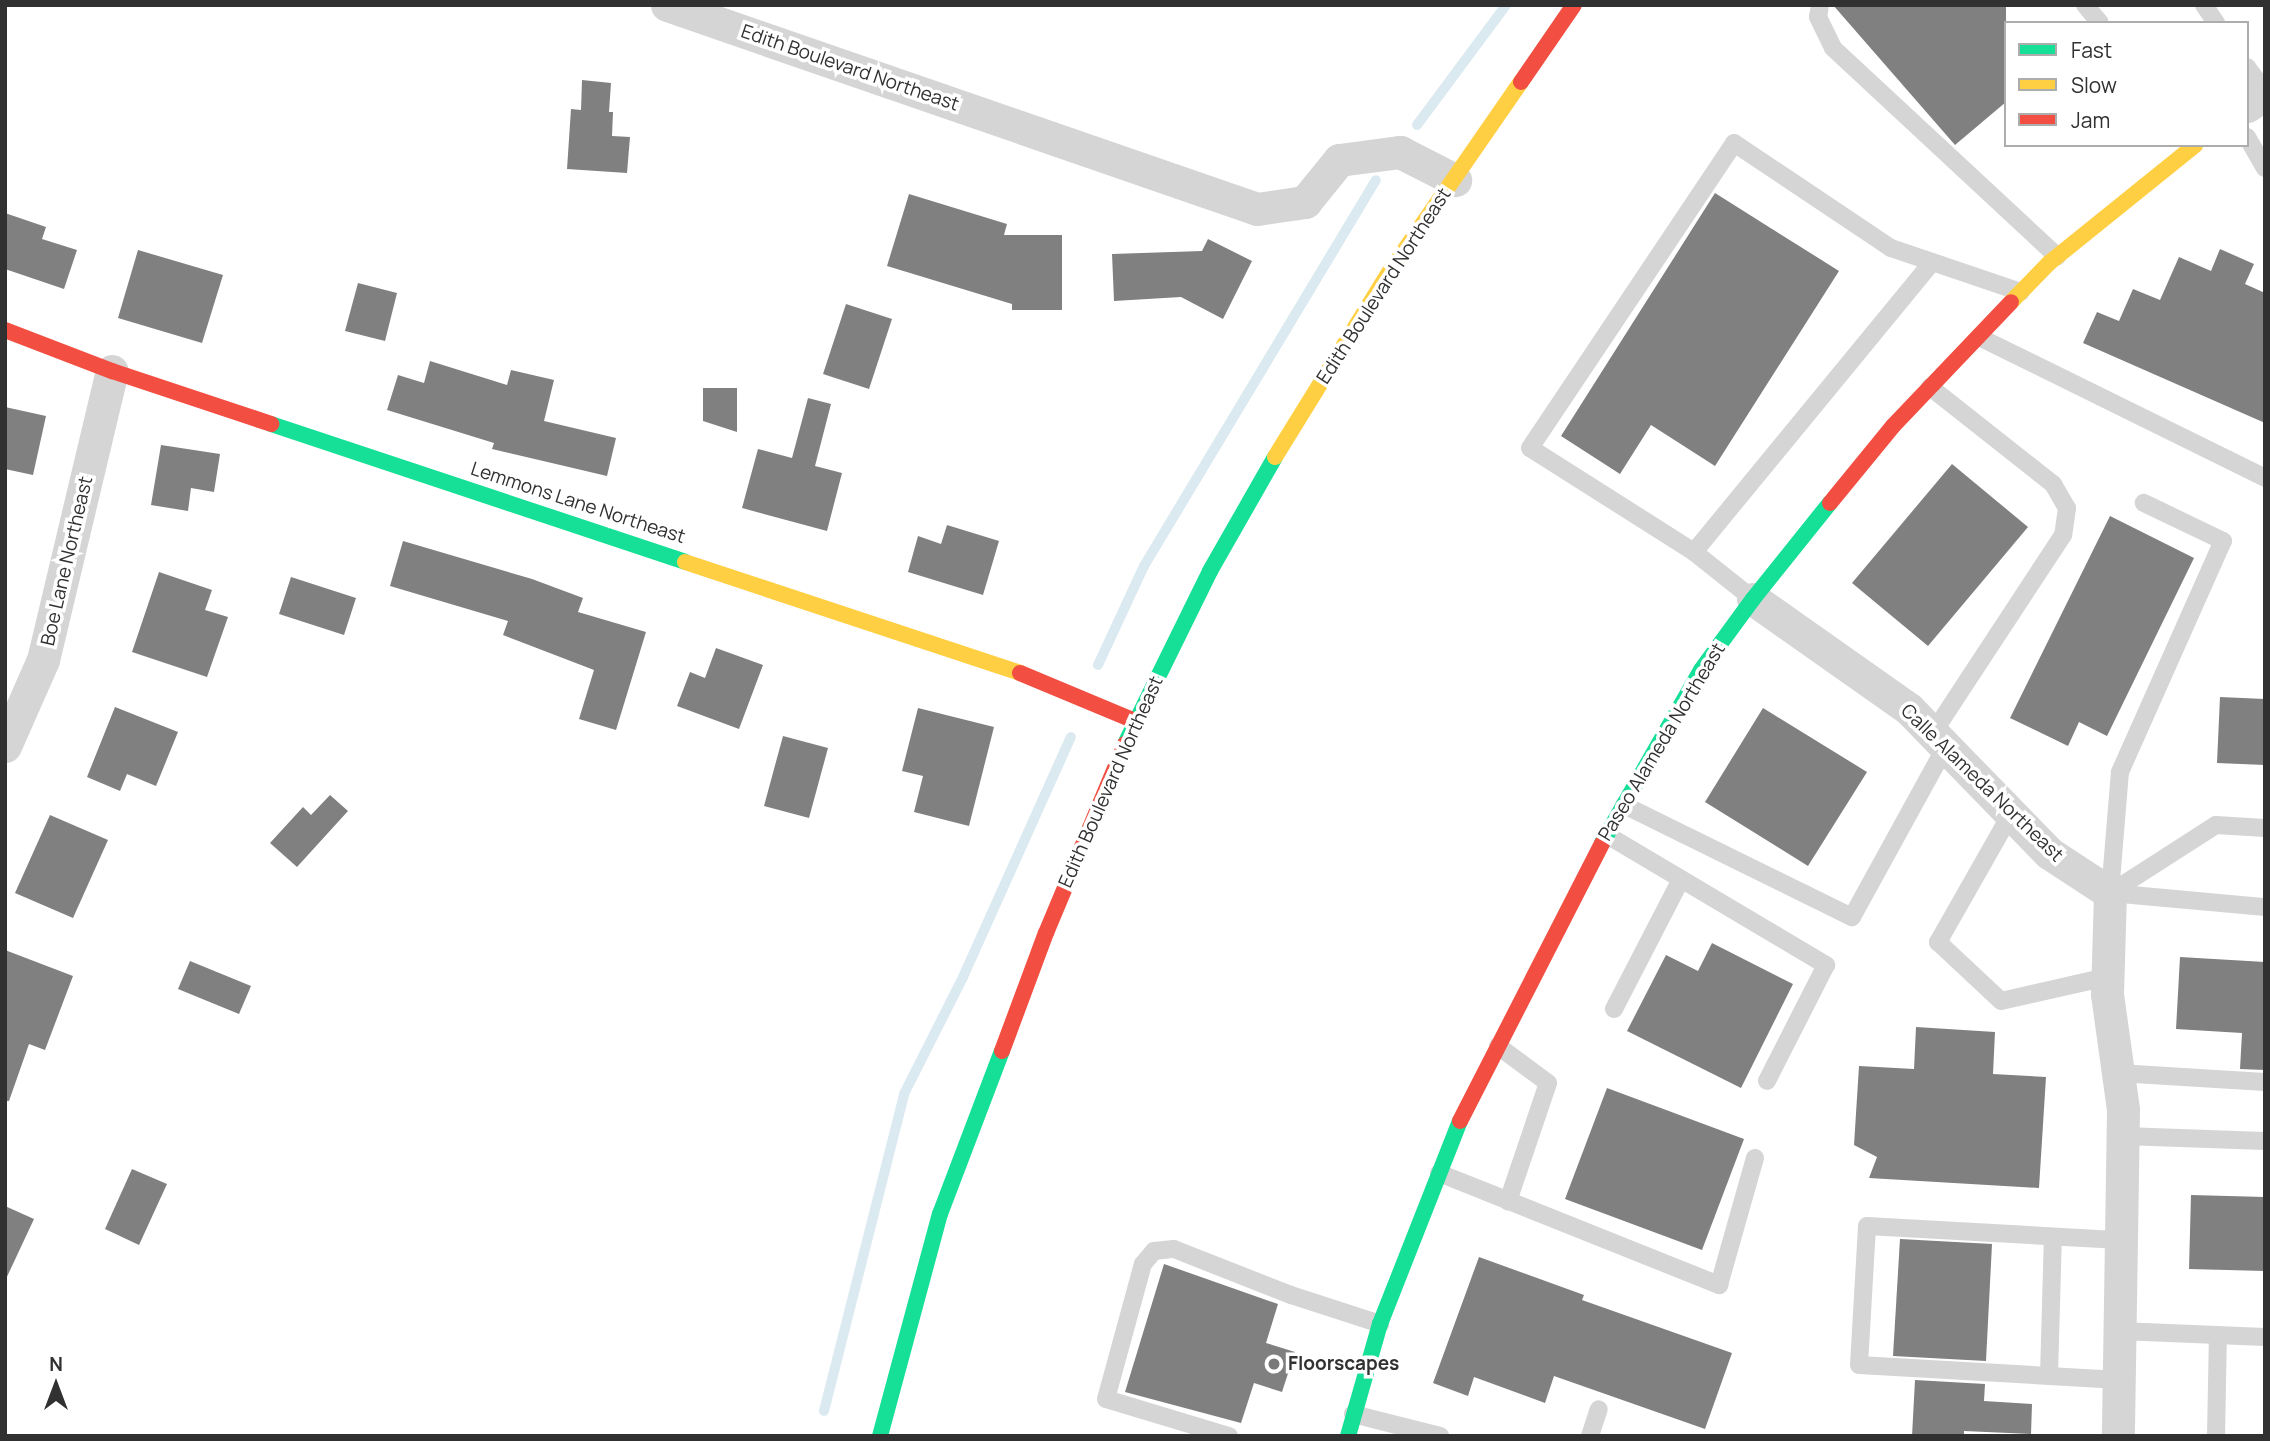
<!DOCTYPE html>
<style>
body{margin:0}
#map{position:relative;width:2270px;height:1441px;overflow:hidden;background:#fff;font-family:Manrope,sans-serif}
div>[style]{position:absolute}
.stream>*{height:10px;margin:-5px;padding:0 5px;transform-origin:5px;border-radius:5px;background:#dbe9f0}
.building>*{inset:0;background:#808080}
.lane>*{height:18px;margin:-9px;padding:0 9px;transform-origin:9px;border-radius:9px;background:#d5d5d5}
.street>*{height:33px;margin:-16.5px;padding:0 16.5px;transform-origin:16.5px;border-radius:16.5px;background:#d5d5d5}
.fast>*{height:16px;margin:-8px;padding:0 8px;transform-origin:8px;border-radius:8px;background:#16e098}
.slow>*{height:16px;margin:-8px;padding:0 8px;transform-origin:8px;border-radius:8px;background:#ffcf43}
.jam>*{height:16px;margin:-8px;padding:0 8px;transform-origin:8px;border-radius:8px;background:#f24e42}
.dots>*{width:19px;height:19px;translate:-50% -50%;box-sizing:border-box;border:4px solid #fff;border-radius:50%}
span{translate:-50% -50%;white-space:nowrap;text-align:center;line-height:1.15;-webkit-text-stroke:7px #fff;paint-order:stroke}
.street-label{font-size:19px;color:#313131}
.poi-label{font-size:19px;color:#313131;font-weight:700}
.left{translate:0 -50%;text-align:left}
.frame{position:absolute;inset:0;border:7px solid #313131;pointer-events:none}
.legend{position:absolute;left:2004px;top:21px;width:245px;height:126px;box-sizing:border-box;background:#fff;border:2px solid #adadad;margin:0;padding:9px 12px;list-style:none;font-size:21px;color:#313131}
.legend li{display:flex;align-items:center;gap:14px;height:35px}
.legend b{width:35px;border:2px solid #adadad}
.north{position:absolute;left:21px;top:1350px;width:70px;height:70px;-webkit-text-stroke:5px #fff;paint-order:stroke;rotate:0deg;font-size:19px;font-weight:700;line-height:28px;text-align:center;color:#313131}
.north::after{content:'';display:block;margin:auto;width:24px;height:32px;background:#313131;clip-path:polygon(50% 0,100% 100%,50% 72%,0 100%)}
</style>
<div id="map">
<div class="stream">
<div style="left:1417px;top:125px;width:149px;rotate:-53.4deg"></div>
<div style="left:1098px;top:665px;width:109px;rotate:-65.1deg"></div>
<div style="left:1144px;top:566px;width:450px;rotate:-59deg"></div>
<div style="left:824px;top:1411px;width:327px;rotate:-75.8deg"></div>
<div style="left:904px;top:1094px;width:131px;rotate:-63.2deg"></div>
<div style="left:963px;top:977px;width:263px;rotate:-65.8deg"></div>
</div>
<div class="building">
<div style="clip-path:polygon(1833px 5px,2006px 5px,2006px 102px,1955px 145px)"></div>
<div style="clip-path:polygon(582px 80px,611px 83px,609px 112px,613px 112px,612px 136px,630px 137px,627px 173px,567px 169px,571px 109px,581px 110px)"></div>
<div style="clip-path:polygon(1715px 193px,1839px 271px,1715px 466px,1651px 425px,1620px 474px,1561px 436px)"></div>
<div style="clip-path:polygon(909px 194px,1007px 224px,1004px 235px,1062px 235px,1062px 310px,1012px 310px,1012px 304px,887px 266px)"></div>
<div style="clip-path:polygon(5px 213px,46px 227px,42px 239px,77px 250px,64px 289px,5px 269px)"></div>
<div style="clip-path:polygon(1208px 239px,1252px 261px,1223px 319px,1181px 297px,1114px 301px,1112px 254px,1202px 251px)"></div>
<div style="clip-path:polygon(2220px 249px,2254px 264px,2245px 284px,2265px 293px,2265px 423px,2083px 343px,2097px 312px,2119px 321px,2133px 289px,2160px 300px,2179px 257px,2211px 271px)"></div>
<div style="clip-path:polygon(138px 250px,223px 275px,202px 343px,118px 318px)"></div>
<div style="clip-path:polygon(358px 283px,397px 293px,385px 341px,345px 331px)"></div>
<div style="clip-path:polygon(846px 304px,892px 319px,869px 389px,823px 374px)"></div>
<div style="clip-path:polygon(430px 361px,507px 385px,511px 370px,554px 380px,544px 421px,616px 438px,607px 476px,492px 449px,494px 443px,387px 410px,398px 375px,424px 383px)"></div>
<div style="clip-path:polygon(703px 388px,737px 388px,737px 432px,703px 421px)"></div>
<div style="clip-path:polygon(808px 398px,831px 404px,815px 466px,842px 473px,827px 531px,742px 508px,758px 449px,792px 458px)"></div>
<div style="clip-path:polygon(5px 407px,46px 416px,33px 475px,5px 469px)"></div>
<div style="clip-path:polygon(161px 445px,220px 454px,214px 492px,191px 488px,188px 511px,151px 505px)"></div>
<div style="clip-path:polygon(1952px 464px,2028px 527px,1928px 646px,1852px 583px)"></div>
<div style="clip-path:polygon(2110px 516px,2194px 558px,2107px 736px,2079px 722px,2068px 746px,2010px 718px)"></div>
<div style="clip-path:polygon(947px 525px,999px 541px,983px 595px,908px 572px,918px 536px,941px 544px)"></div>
<div style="clip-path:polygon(403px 541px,532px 579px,583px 598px,578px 612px,646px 632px,616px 730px,579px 719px,594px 670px,503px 635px,508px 621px,390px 586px)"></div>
<div style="clip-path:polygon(159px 572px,212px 590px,205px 610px,228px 617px,207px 677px,132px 652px)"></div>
<div style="clip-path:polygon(291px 577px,356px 598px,344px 635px,279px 614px)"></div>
<div style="clip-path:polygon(716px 648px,763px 665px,739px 729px,677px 706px,690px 672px,705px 678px)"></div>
<div style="clip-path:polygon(2220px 697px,2265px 699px,2265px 765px,2217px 763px)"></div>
<div style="clip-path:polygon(115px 707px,178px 732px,156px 786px,127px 774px,120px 791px,87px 777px)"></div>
<div style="clip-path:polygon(918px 708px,994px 727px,969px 826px,914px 812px,923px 776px,902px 771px)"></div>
<div style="clip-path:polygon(1763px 708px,1867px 772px,1808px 866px,1705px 802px)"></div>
<div style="clip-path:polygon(783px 736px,828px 748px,809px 818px,764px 806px)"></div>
<div style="clip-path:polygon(330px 795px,348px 811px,297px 867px,270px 843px,303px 807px,311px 815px)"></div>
<div style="clip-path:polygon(50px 815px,108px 840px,73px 918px,15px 893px)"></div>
<div style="clip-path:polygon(1712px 943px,1793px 984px,1741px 1088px,1627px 1031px,1666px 955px,1698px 971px)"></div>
<div style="clip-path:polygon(5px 950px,73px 976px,45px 1050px,29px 1044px,9px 1101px,5px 1101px)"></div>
<div style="clip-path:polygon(2180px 957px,2265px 962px,2265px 1070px,2240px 1069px,2242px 1033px,2176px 1029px)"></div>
<div style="clip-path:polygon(190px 961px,251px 986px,239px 1014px,178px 989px)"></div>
<div style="clip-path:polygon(1916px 1027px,1995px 1032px,1993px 1074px,2046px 1077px,2039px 1188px,1869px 1178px,1877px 1157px,1854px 1145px,1859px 1066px,1914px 1069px)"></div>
<div style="clip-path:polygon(1607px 1088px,1744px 1139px,1702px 1250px,1565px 1199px)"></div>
<div style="clip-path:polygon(132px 1169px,167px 1184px,139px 1245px,105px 1229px)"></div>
<div style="clip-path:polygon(2191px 1195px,2265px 1197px,2265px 1271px,2189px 1269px)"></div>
<div style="clip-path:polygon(5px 1206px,34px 1219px,5px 1281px)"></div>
<div style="clip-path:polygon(1900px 1239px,1992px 1244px,1986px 1361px,1893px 1356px)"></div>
<div style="clip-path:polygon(1479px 1257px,1584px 1295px,1582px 1300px,1732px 1353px,1705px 1429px,1554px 1376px,1545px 1403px,1474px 1377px,1468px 1396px,1433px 1383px)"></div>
<div style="clip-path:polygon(1164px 1264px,1278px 1304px,1266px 1343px,1295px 1352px,1282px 1392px,1254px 1383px,1241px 1423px,1125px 1392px)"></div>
<div style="clip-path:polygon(1915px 1380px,1985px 1384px,1984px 1401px,2032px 1404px,2031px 1434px,1964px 1431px,1964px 1436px,1912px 1436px)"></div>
</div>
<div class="lane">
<div style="left:1820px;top:5px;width:12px;rotate:99deg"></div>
<div style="left:1818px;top:17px;width:34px;rotate:64deg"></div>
<div style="left:1833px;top:48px;width:306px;rotate:42.9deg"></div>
<div style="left:2085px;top:5px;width:23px;rotate:50deg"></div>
<div style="left:2204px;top:5px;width:22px;rotate:56deg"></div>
<div style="left:2247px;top:67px;width:31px;rotate:54deg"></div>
<div style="left:2247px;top:137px;width:36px;rotate:60deg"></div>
<div style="left:1979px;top:337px;width:319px;rotate:26.2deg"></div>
<div style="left:1930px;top:387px;width:157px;rotate:38.3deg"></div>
<div style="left:2053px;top:484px;width:28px;rotate:60deg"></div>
<div style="left:2067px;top:508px;width:27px;rotate:98deg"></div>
<div style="left:2063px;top:535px;width:237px;rotate:123.3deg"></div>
<div style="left:1694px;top:552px;width:375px;rotate:-50.6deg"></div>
<div style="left:1753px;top:599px;width:75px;rotate:-141.5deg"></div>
<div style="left:1694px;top:552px;width:194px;rotate:-147.6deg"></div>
<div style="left:1530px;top:448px;width:367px;rotate:-56.2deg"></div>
<div style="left:1734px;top:143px;width:189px;rotate:33.8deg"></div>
<div style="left:1891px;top:248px;width:137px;rotate:18.7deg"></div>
<div style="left:1624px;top:805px;width:254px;rotate:26.2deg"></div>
<div style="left:1852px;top:917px;width:195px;rotate:-61.2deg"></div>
<div style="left:2012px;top:812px;width:150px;rotate:119.6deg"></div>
<div style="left:1938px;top:942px;width:86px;rotate:43.1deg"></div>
<div style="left:2001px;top:1001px;width:109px;rotate:-12.8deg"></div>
<div style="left:1607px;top:835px;width:255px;rotate:30.7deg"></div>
<div style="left:1826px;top:965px;width:130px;rotate:117deg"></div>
<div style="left:2110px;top:893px;width:121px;rotate:-85.3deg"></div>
<div style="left:2120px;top:772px;width:253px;rotate:-66deg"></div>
<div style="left:2223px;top:541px;width:88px;rotate:-154.3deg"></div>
<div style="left:2110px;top:893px;width:126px;rotate:-32.7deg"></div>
<div style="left:2216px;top:825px;width:49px;rotate:3.5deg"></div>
<div style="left:2110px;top:893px;width:156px;rotate:5.2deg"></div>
<div style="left:1614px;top:1009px;width:146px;rotate:-62.7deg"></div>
<div style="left:1498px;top:1046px;width:62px;rotate:36.5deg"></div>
<div style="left:1548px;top:1083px;width:125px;rotate:108.7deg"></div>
<div style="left:2118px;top:1073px;width:147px;rotate:3.5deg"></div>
<div style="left:2123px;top:1136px;width:142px;rotate:2deg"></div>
<div style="left:1439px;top:1173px;width:302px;rotate:21.8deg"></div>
<div style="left:1719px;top:1285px;width:132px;rotate:-74.2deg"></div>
<div style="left:2120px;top:1331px;width:145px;rotate:2.4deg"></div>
<div style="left:2049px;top:1376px;width:139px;rotate:-88.4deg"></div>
<div style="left:2119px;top:1380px;width:260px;rotate:-176.7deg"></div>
<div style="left:1859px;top:1365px;width:139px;rotate:-86.7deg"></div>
<div style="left:1867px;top:1226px;width:253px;rotate:3.2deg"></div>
<div style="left:1353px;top:1414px;width:90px;rotate:14.2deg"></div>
<div style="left:1229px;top:1436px;width:128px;rotate:-163.3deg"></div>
<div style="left:1106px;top:1399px;width:140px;rotate:-74.7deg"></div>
<div style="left:1143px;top:1264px;width:17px;rotate:-50deg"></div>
<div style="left:1154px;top:1251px;width:20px;rotate:-6deg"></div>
<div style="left:1174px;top:1249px;width:126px;rotate:21.5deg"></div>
<div style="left:1291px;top:1295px;width:94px;rotate:18deg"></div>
<div style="left:1590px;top:1436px;width:28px;rotate:-72deg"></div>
<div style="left:2216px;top:1436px;width:101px;rotate:-88.9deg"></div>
</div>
<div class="street">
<div style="left:667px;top:5px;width:624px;rotate:19.07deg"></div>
<div style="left:1257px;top:209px;width:49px;rotate:-8.3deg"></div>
<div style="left:1305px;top:202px;width:54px;rotate:-51deg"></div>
<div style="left:1339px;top:160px;width:62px;rotate:-7.5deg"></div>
<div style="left:1400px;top:152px;width:62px;rotate:27deg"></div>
<div style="left:2247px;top:106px;width:22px;rotate:-34deg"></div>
<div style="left:1753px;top:599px;width:191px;rotate:35.2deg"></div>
<div style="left:1909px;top:709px;width:201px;rotate:45.8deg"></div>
<div style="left:2049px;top:853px;width:73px;rotate:33.3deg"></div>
<div style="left:2110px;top:893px;width:101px;rotate:91.7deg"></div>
<div style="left:2107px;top:994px;width:117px;rotate:82.1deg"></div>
<div style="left:2123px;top:1110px;width:326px;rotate:90.9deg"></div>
<div style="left:5px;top:746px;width:94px;rotate:-66.2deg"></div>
<div style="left:43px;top:660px;width:297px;rotate:-76.6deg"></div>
</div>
<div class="fast">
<div style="left:271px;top:424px;width:436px;rotate:18.4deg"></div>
<div style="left:1125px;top:744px;width:193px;rotate:-63.8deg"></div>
<div style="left:1210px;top:571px;width:131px;rotate:-60.3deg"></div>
<div style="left:1602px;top:843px;width:199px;rotate:-60.2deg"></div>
<div style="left:1701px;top:670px;width:88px;rotate:-53.8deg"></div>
<div style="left:1753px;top:599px;width:123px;rotate:-51.3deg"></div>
<div style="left:880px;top:1436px;width:230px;rotate:-74.9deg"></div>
<div style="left:940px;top:1214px;width:174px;rotate:-69.2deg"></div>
<div style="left:1348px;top:1436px;width:116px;rotate:-74.1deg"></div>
<div style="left:1380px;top:1324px;width:218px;rotate:-68.5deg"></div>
</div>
<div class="slow">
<div style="left:2011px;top:302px;width:54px;rotate:-45.7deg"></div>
<div style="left:2049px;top:263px;width:188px;rotate:-38.9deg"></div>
<div style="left:1275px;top:457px;width:219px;rotate:-58.3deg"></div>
<div style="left:1390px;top:271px;width:230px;rotate:-55.3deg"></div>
<div style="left:685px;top:562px;width:353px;rotate:18.3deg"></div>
</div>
<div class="jam">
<div style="left:1521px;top:82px;width:93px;rotate:-55.5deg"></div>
<div style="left:5px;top:330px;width:115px;rotate:21deg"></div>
<div style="left:112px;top:371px;width:168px;rotate:18.4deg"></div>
<div style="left:1830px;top:503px;width:99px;rotate:-50.7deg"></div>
<div style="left:1893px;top:426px;width:171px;rotate:-46.4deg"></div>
<div style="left:1020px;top:673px;width:125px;rotate:22.7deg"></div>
<div style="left:1002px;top:1051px;width:126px;rotate:-69.6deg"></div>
<div style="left:1046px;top:933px;width:205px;rotate:-67.3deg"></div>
<div style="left:1460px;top:1121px;width:312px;rotate:-62.9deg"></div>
</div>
<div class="dots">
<div style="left:1274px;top:1364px;background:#797979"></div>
</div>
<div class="street-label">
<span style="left:850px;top:68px;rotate:19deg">Edith Boulevard Northeast</span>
<span style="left:1384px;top:286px;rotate:-57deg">Edith Boulevard Northeast</span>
<span style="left:578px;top:503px;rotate:18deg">Lemmons Lane Northeast</span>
<span style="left:67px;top:561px;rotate:-77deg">Boe Lane Northeast</span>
<span style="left:1662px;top:742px;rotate:-59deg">Paseo Alameda Northeast</span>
<span style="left:1111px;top:782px;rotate:-66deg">Edith Boulevard Northeast</span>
<span style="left:1982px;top:783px;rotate:44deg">Calle Alameda Northeast</span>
</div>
<div class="poi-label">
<span class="left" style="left:1288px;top:1364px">Floorscapes</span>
</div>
<div class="frame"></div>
<ul class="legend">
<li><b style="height:9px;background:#16e098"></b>Fast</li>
<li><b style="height:9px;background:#ffcf43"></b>Slow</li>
<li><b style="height:9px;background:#f24e42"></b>Jam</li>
</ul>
<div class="north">N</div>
</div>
